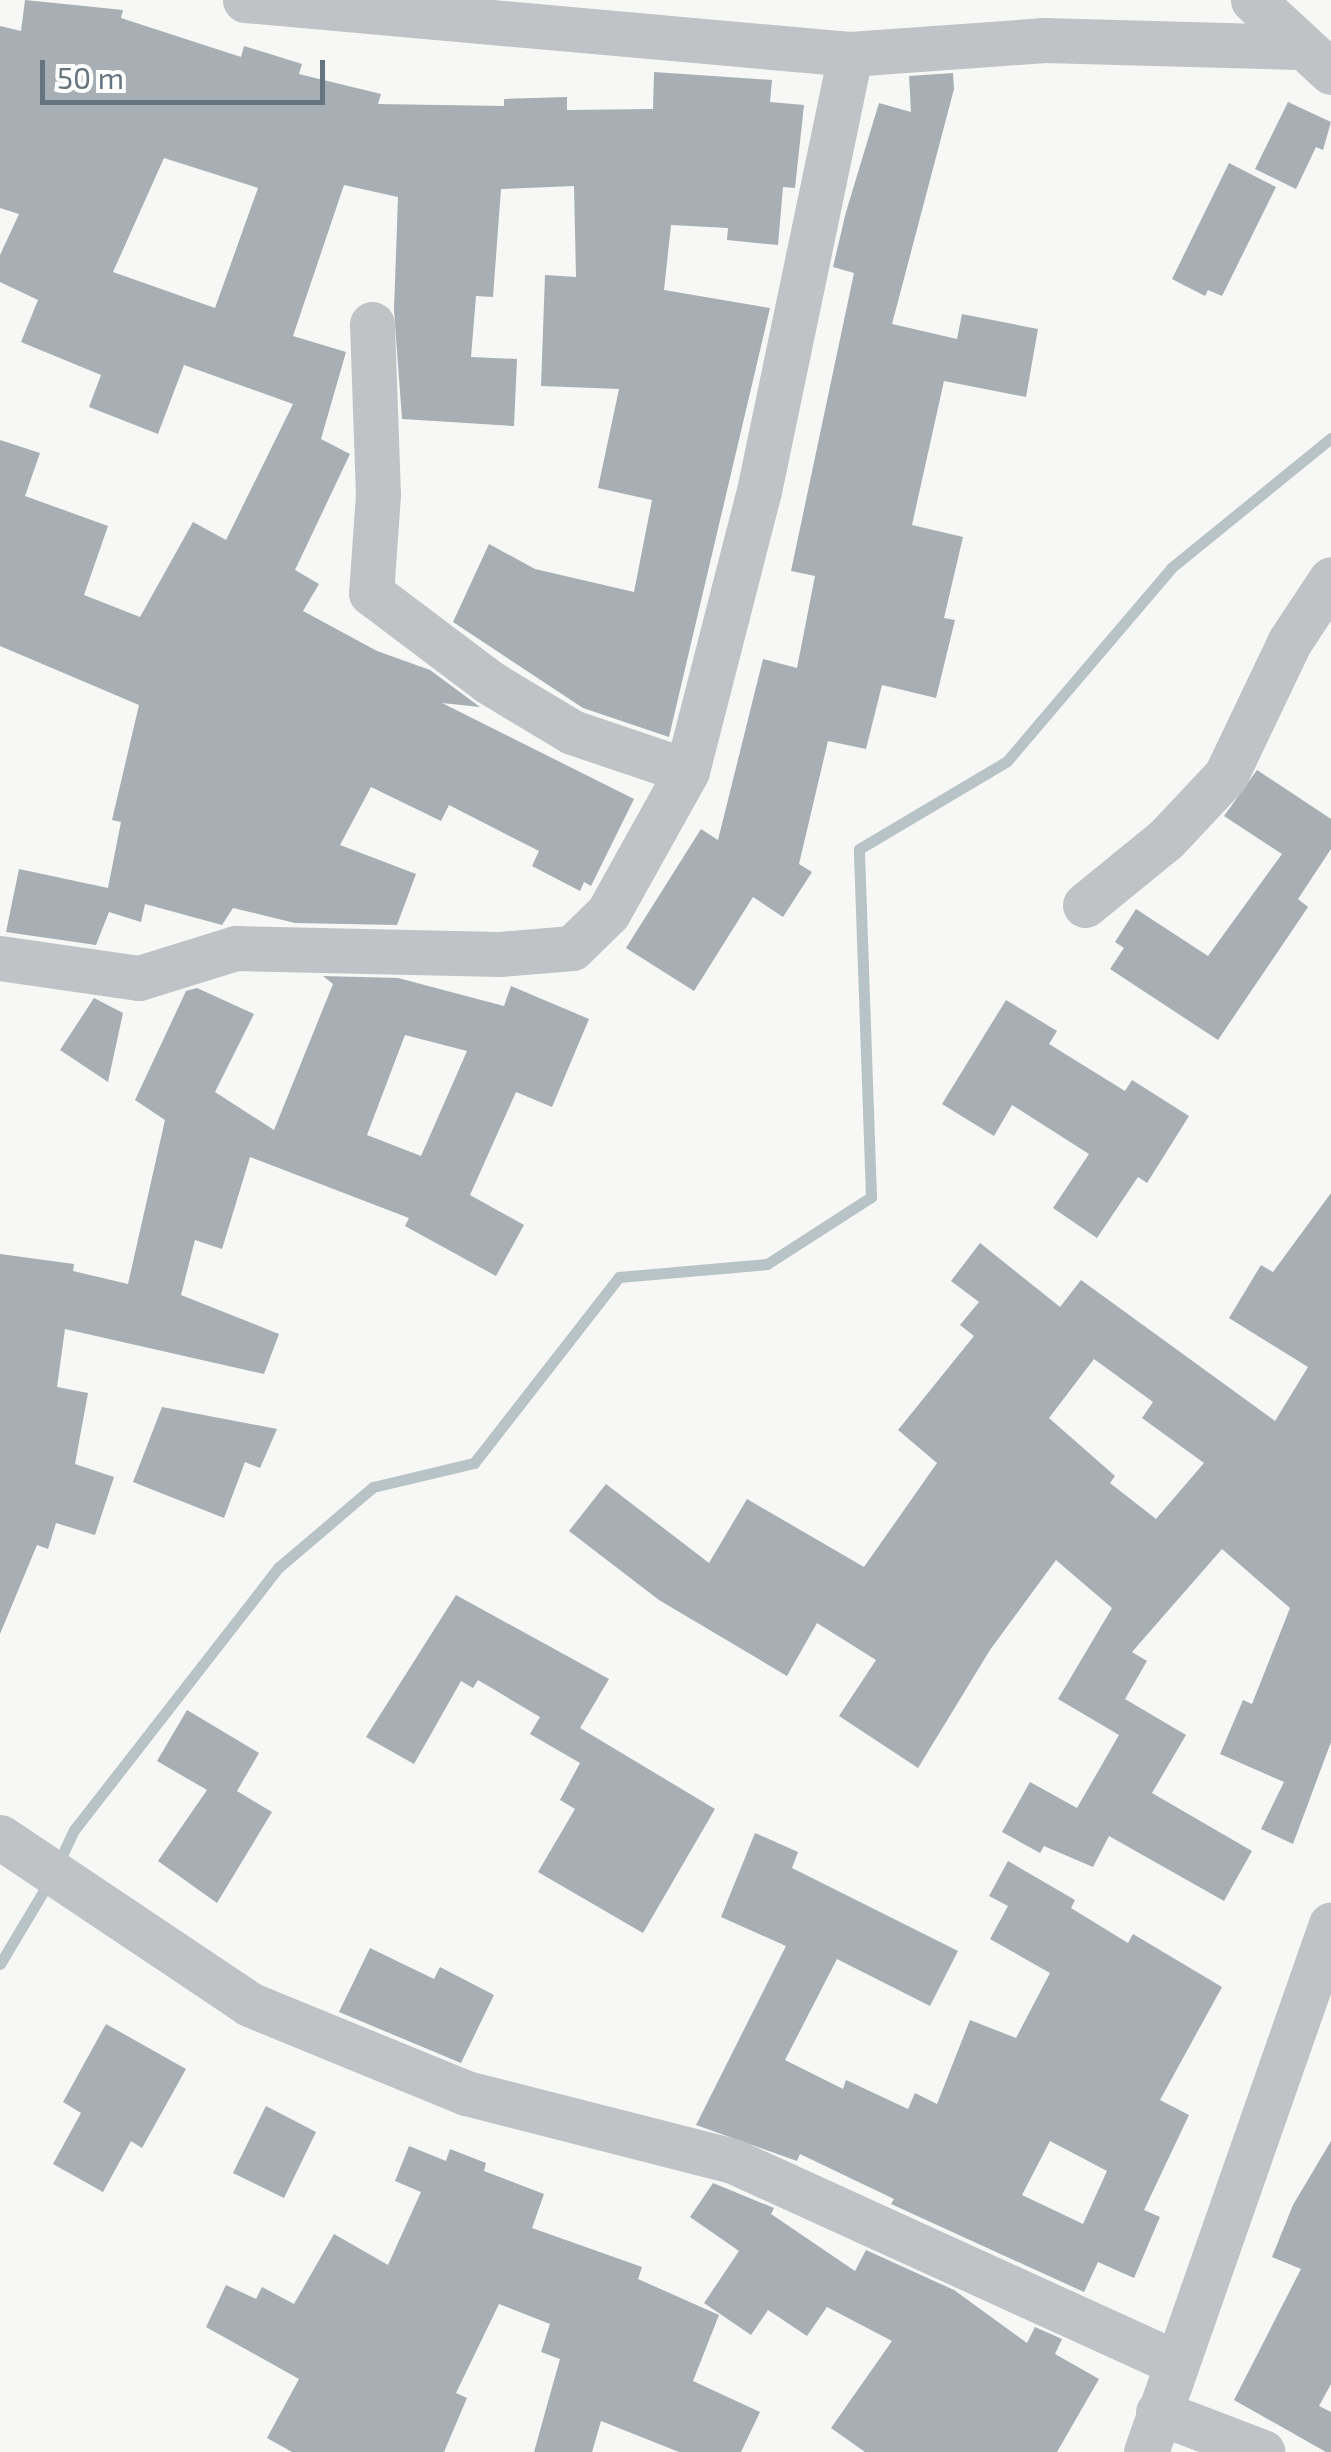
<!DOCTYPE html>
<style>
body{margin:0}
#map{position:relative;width:1331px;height:2452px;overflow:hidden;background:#f7f7f5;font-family:"Exo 2",sans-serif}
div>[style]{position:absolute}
.stream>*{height:11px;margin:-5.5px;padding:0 5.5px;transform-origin:5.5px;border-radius:5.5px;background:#b8c3c7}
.building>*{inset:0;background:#a7aeb4}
.minor>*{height:45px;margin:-22.5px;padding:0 22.5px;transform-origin:22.5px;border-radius:22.5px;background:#bfc3c6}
span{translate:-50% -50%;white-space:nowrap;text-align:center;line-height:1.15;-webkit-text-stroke:10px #fff;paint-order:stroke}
.scale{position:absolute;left:40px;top:60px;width:285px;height:45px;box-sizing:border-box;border:5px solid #65747e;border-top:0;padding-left:12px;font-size:30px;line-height:35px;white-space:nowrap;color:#65747e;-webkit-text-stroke:8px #fff;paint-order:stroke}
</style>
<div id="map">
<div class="stream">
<div style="left:58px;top:1864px;width:38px;rotate:-65deg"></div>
<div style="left:74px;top:1830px;width:333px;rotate:-52.1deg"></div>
<div style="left:279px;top:1567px;width:123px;rotate:-40.4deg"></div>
<div style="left:373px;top:1487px;width:104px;rotate:-13.4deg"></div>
<div style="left:474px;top:1463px;width:236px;rotate:-52.1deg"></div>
<div style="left:619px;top:1277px;width:149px;rotate:-5deg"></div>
<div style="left:767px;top:1264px;width:124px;rotate:-32.8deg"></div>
<div style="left:871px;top:1197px;width:348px;rotate:-92deg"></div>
<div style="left:859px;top:849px;width:172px;rotate:-30.7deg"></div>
<div style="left:1007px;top:761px;width:253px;rotate:-49.6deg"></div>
<div style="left:1171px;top:568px;width:206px;rotate:-39.1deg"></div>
<div style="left:0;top:1964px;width:98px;rotate:-59.2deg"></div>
</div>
<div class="building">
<div style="clip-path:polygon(evenodd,25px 0,123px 10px,121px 18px,241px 57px,244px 46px,302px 64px,299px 74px,381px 94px,378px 104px,504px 106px,504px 99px,567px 97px,567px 110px,653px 109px,654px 72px,772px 80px,770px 102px,804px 105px,795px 188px,783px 187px,778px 245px,727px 240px,728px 228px,671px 225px,664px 290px,770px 308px,669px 737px,583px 708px,453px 622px,489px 544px,535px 569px,634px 592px,652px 500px,598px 488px,619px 389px,541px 386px,545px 275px,576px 277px,574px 186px,501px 189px,493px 297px,476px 296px,471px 357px,517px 359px,514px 426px,402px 419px,394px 310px,398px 197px,344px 185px,293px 336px,346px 352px,321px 439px,350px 454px,295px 570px,319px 584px,303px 611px,377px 651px,430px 670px,480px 707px,442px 703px,634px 799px,591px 886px,584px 882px,580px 891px,532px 866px,539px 851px,449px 805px,441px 821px,371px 787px,340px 845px,416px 874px,397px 925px,295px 923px,233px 908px,222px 925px,145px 904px,141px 922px,109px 912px,96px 945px,6px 932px,19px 869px,108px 888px,121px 822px,112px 820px,139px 705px,0 646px,0 440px,40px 453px,25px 496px,108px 526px,84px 595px,140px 617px,193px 522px,226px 540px,293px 404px,184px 365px,158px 434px,89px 407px,101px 375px,21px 342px,38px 300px,0 282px,0 255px,19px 214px,0 208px,0 26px,21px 31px,25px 0,164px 158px,258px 188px,215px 308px,113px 272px,164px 158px)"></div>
<div style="clip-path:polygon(953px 73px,954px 89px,892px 324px,957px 339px,962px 314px,1038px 329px,1026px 397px,944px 381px,912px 525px,963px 537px,944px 618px,955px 620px,936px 698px,882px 685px,866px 749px,828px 741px,799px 864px,812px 872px,783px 917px,753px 897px,694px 991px,626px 948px,701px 829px,718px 840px,763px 659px,797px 668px,815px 576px,791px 571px,854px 273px,833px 267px,846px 212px,879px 103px,911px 112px,909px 76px)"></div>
<div style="clip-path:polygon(1288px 102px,1331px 122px,1323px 150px,1316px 147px,1296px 189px,1255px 169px)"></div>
<div style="clip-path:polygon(1229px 163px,1276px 187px,1222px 296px,1208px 290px,1205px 296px,1172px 279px)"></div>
<div style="clip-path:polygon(1257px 770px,1331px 819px,1331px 849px,1298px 899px,1308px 907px,1218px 1040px,1110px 969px,1124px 948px,1115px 942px,1136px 909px,1208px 956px,1282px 854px,1224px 816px)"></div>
<div style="clip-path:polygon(evenodd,323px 976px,398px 978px,504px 1006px,511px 986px,589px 1019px,552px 1107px,516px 1092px,470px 1195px,524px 1225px,496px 1276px,405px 1226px,409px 1218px,250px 1157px,222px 1249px,195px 1240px,181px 1295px,279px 1334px,264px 1374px,65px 1329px,57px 1387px,88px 1393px,75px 1464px,114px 1477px,95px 1535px,56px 1523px,48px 1549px,37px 1545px,0 1634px,0 1254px,74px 1264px,73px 1271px,128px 1284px,165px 1120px,135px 1100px,186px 991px,197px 988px,254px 1014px,215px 1092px,274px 1130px,333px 984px,323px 976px,405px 1035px,467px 1051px,421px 1156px,367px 1135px,405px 1035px)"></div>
<div style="clip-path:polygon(94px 998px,123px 1013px,108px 1082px,60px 1050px)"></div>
<div style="clip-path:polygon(1006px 1000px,1057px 1031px,1049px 1044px,1125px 1091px,1132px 1080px,1189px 1116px,1147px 1183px,1138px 1177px,1097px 1238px,1053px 1208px,1089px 1154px,1012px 1105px,994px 1136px,942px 1104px)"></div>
<div style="clip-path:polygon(evenodd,1331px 1193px,1331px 1742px,1293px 1844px,1261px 1829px,1284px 1782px,1220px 1754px,1243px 1700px,1252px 1704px,1290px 1608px,1222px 1549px,1132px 1652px,1147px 1661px,1125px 1699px,1186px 1735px,1152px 1793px,1252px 1851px,1224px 1901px,1109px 1836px,1093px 1867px,1044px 1846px,1040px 1853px,1002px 1832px,1030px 1782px,1077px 1808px,1119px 1735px,1058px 1699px,1112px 1608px,1056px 1560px,990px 1650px,918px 1768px,839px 1716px,876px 1660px,817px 1623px,787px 1676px,659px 1600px,569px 1531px,606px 1484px,709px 1563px,747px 1499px,864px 1567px,937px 1463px,898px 1430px,974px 1336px,960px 1325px,979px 1302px,951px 1281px,980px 1243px,1060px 1307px,1081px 1280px,1275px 1421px,1308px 1367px,1229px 1318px,1261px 1265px,1273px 1272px,1331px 1193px,1094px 1359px,1153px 1402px,1142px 1418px,1204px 1463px,1156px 1519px,1110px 1483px,1115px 1476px,1049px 1418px,1094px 1359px)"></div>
<div style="clip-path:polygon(162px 1407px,277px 1429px,260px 1468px,245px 1462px,224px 1518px,133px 1482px)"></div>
<div style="clip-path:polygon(456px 1595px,609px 1679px,580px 1728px,715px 1809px,643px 1933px,538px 1872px,575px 1809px,560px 1800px,580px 1763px,530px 1734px,540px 1717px,478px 1680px,473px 1688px,461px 1681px,414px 1764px,366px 1737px)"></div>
<div style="clip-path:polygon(187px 1710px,259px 1753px,237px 1791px,272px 1812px,217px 1903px,158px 1861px,207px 1790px,157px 1761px)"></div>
<div style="clip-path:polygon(evenodd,755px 1833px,798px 1852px,792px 1868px,958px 1951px,930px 2006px,837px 1959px,785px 2060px,843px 2089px,846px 2080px,908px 2109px,915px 2093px,937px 2104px,970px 2020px,1016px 2038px,1050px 1973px,990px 1939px,1008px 1906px,989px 1896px,1008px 1861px,1075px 1900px,1071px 1908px,1128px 1943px,1133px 1934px,1222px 1987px,1160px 2100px,1189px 2115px,1144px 2210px,1160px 2217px,1134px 2278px,1098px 2262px,1084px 2292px,891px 2204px,894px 2199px,800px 2154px,797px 2161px,696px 2125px,786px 1946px,721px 1917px,755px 1833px,1050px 2141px,1107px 2171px,1083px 2224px,1022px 2195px,1050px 2141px)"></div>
<div style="clip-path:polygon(370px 1948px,434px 1979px,440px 1967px,494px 1995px,461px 2063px,339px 2012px)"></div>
<div style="clip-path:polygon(106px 2024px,186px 2069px,142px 2148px,131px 2141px,103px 2192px,53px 2164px,81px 2113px,63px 2102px)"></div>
<div style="clip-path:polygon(266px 2106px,316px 2132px,284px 2198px,233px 2173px)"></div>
<div style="clip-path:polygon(1331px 2141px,1331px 2384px,1319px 2406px,1331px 2412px,1331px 2452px,1326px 2452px,1234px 2400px,1301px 2269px,1272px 2257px,1293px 2205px)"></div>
<div style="clip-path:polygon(409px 2146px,446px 2161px,450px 2149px,486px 2163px,484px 2171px,544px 2194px,532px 2228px,642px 2267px,638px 2279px,719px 2315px,693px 2381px,760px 2412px,741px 2452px,679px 2452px,601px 2421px,592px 2452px,534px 2452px,560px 2359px,541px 2352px,550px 2324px,499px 2304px,456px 2393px,467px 2398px,444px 2452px,292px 2452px,267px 2438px,299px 2379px,206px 2327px,226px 2285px,256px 2299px,262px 2287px,294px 2304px,334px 2234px,388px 2265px,421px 2192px,395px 2181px)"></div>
<div style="clip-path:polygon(713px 2183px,774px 2208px,771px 2214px,855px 2271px,866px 2250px,954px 2290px,1027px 2343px,1035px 2327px,1062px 2339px,1055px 2354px,1099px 2379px,1057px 2452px,865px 2452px,831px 2428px,892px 2341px,827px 2307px,807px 2336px,768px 2310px,751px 2335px,704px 2303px,739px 2251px,690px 2217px)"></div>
</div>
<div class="minor">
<div style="left:245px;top:0;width:607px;rotate:5.1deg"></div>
<div style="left:850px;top:54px;width:195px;rotate:-4.1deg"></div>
<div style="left:1044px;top:40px;width:254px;rotate:1.6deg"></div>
<div style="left:1253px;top:0;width:106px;rotate:42.7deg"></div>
<div style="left:372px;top:324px;width:170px;rotate:88deg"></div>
<div style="left:378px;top:494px;width:99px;rotate:94deg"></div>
<div style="left:371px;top:593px;width:148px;rotate:37deg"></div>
<div style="left:489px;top:682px;width:97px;rotate:31.1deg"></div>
<div style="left:572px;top:732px;width:121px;rotate:18.7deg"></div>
<div style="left:1085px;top:905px;width:104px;rotate:-39.2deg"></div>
<div style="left:1166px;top:839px;width:88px;rotate:-46.8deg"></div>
<div style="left:1226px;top:775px;width:148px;rotate:-64.5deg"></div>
<div style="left:1290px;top:641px;width:74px;rotate:-56.5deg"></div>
<div style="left:0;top:958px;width:140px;rotate:8.2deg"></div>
<div style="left:139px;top:978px;width:102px;rotate:-17.2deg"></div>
<div style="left:236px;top:948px;width:264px;rotate:1.3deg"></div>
<div style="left:500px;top:954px;width:72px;rotate:-4.8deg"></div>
<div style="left:572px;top:948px;width:50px;rotate:-44.2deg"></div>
<div style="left:608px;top:913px;width:162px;rotate:-60.9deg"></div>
<div style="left:687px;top:771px;width:289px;rotate:-75.6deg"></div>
<div style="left:759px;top:491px;width:446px;rotate:-78.2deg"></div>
<div style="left:0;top:1837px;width:300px;rotate:33.8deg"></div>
<div style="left:249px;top:2004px;width:235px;rotate:22.3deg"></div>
<div style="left:466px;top:2093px;width:276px;rotate:14.3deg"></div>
<div style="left:733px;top:2161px;width:486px;rotate:24.5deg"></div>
<div style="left:1158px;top:2412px;width:112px;rotate:20.9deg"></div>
<div style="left:1146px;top:2452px;width:559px;rotate:-70.69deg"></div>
</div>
<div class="scale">50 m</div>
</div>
